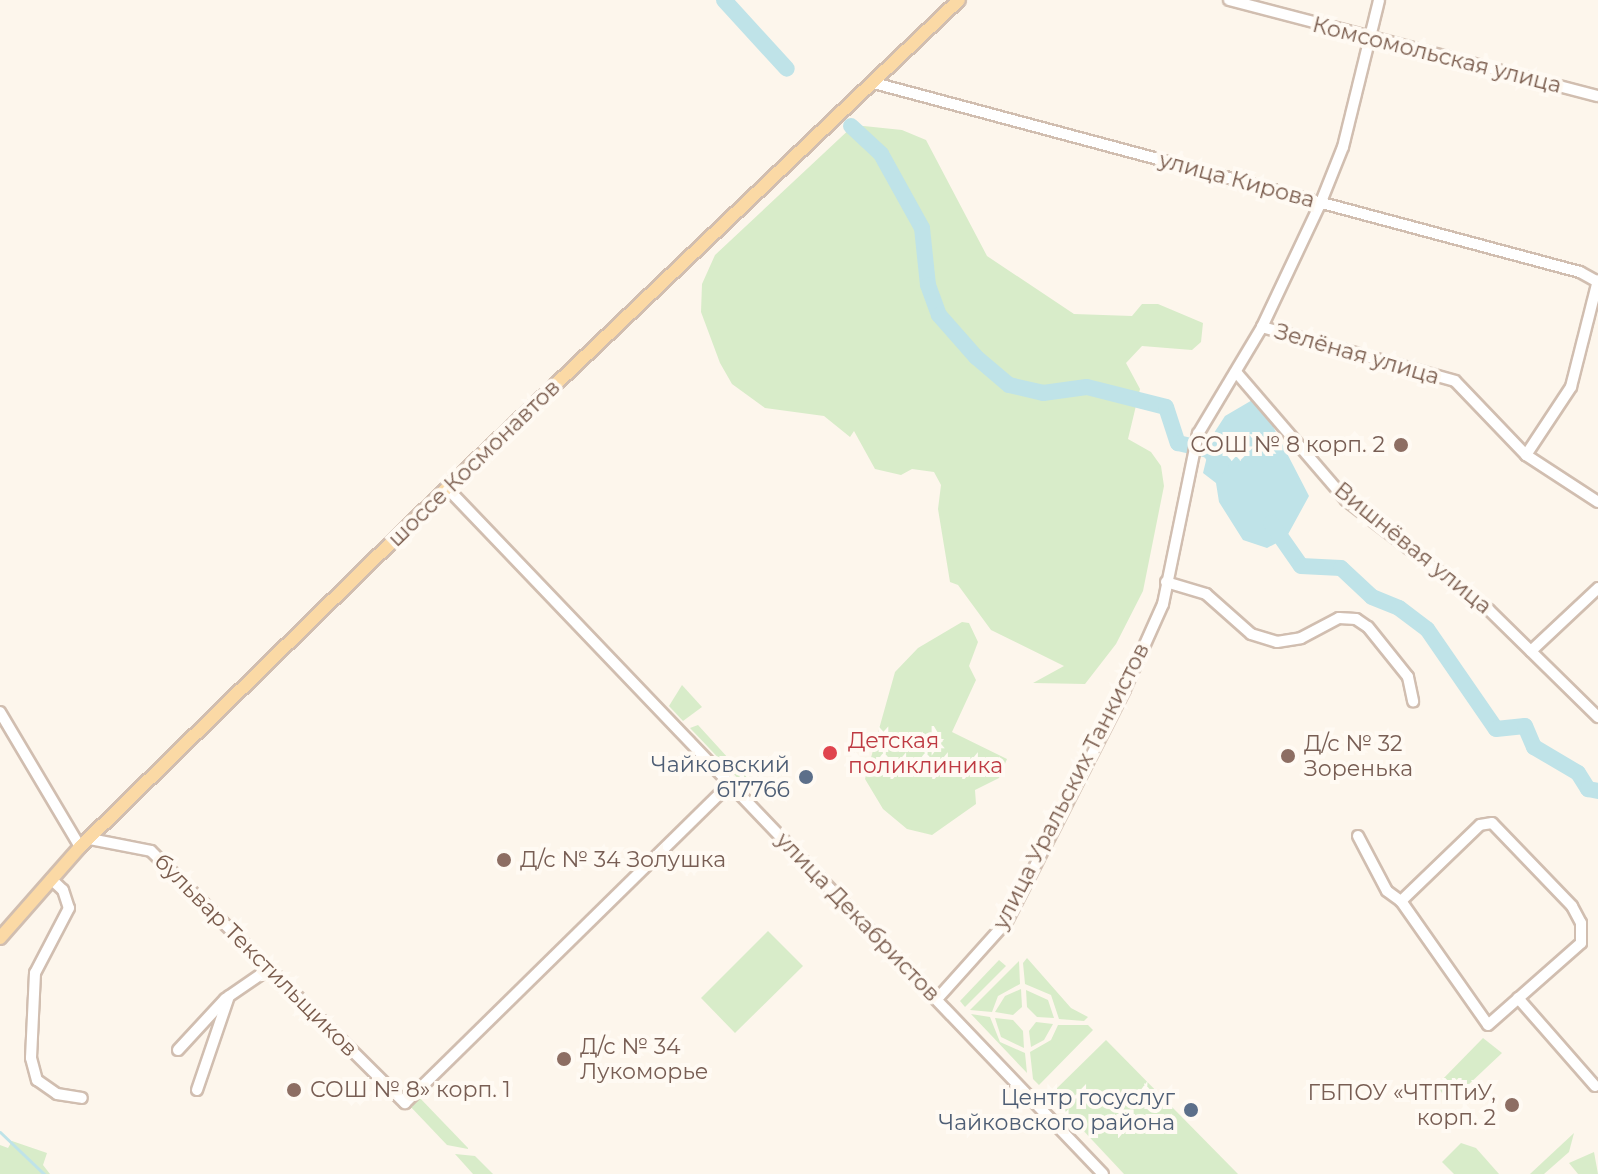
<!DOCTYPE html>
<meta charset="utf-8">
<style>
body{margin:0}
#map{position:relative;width:1598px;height:1174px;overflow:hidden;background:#fdf6ec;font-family:Montserrat,sans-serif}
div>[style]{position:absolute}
.green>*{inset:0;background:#d8ecc9}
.water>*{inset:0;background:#bfe3e8}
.stream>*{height:3px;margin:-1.5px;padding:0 1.5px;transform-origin:1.5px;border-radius:1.5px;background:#bfe3e8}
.river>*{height:16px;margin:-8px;padding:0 8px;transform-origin:8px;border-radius:8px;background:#bfe3e8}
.roads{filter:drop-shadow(2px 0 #d1beb0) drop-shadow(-2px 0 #d1beb0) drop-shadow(0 2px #d1beb0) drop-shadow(0 -2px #d1beb0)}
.minor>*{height:10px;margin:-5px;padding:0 5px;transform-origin:5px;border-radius:5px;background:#fff}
.major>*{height:12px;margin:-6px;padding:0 6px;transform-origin:6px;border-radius:6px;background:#fbd9a5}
.dots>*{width:22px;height:22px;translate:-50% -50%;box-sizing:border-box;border:4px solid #fffaf3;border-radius:50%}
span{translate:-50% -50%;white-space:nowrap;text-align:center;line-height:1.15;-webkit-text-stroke:8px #fffaf3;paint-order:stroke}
.street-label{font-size:22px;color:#7a5c4d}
.education-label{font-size:22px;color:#785e54}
.right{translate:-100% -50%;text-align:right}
.left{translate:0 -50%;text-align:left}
.health-label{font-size:22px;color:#be3a42}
.service-label{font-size:22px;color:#4e5e75}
</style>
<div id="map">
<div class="green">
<div style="clip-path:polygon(854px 125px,902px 130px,926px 140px,987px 256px,1074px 314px,1132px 316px,1142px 304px,1158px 304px,1203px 323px,1201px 342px,1192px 350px,1142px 346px,1126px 363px,1140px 389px,1128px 439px,1151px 452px,1161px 466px,1164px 486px,1143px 591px,1116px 644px,1085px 684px,1033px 683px,1064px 666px,991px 630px,958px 585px,950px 582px,938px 509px,941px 485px,934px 472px,912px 469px,901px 475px,875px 469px,854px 431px,850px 437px,824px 416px,765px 408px,732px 384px,720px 363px,701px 312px,702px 284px,715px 255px)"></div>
<div style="clip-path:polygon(962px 622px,969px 623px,978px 642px,969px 666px,976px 680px,952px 732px,1007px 759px,999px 778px,975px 790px,976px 804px,932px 835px,907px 829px,883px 809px,865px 779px,895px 672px,918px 648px)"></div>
<div style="clip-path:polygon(682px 685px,702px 707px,683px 721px,669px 706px)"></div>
<div style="clip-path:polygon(698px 725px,740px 771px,747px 765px,752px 769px,746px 787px,690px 728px)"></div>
<div style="clip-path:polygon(768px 931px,803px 966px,735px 1033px,701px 998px)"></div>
<div style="clip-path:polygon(1027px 958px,1071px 1008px,1088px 1017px,1084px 1021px,1059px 1019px,1051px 995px,1025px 984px,1023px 963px)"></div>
<div style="clip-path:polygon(999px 960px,1006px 966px,965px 1007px,960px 1001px)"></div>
<div style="clip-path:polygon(1019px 961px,1020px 984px,998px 996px,992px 1012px,970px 1010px)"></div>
<div style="clip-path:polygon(1021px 989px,1022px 1007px,1013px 1015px,995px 1012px,1005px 996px)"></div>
<div style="clip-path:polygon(1026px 990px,1048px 1000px,1054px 1018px,1037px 1017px,1027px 1007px)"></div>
<div style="clip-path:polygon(971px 1014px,990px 1017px,1000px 1042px,1025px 1053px,1027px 1073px)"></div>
<div style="clip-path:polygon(995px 1018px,1013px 1020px,1023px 1031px,1024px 1048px,1001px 1037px)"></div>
<div style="clip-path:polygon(1036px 1022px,1053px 1024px,1044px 1040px,1031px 1047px,1029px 1031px)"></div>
<div style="clip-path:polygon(1058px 1025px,1088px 1025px,1093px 1030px,1039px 1085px,1033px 1079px,1030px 1052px,1051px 1040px)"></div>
<div style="clip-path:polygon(1483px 1038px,1502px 1053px,1450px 1102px,1436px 1086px)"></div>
<div style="clip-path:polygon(1106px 1040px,1238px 1174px,1124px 1174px,1050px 1095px)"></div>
<div style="clip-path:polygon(417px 1095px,468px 1148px,468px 1149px,447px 1145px,408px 1104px)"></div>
<div style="clip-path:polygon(1574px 1133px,1569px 1152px,1544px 1174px,1530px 1174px)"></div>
<div style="clip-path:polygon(12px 1141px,47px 1153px,43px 1165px,50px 1174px,0 1174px,0 1145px,8px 1148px)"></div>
<div style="clip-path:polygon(1461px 1143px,1476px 1148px,1499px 1174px,1454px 1174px,1442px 1162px)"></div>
<div style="clip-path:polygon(1594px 1152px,1598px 1174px,1578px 1174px,1569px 1163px)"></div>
<div style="clip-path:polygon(455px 1154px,475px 1156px,493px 1174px,473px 1174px)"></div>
</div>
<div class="water">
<div style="clip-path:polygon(1254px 399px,1260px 401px,1309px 496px,1286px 538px,1267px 548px,1243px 540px,1219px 502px,1216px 483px,1203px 473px,1212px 436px,1225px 416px)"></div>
</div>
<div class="stream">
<div style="left:0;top:1132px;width:61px;rotate:43.7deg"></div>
</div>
<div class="river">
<div style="left:724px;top:0;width:93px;rotate:47.6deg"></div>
<div style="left:851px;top:126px;width:41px;rotate:43deg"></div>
<div style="left:881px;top:154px;width:85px;rotate:61deg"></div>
<div style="left:922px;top:228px;width:57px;rotate:84deg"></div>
<div style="left:928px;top:285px;width:32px;rotate:70deg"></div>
<div style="left:939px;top:315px;width:56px;rotate:48.6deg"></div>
<div style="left:976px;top:357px;width:43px;rotate:40.3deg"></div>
<div style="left:1009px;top:385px;width:35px;rotate:13deg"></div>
<div style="left:1043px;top:393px;width:44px;rotate:-7.8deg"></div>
<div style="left:1087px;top:387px;width:81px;rotate:14.2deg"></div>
<div style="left:1166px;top:407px;width:38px;rotate:72deg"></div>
<div style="left:1178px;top:443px;width:32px;rotate:13deg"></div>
<div style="left:1209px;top:450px;width:20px;rotate:53deg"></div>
<div style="left:1271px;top:523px;width:52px;rotate:55.1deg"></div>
<div style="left:1301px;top:566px;width:40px;rotate:2.9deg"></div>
<div style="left:1341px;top:568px;width:42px;rotate:43.1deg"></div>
<div style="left:1372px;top:597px;width:29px;rotate:22deg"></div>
<div style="left:1399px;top:608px;width:35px;rotate:37deg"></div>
<div style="left:1427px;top:629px;width:121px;rotate:55.4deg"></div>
<div style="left:1496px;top:729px;width:29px;rotate:-6deg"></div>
<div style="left:1525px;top:726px;width:23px;rotate:67deg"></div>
<div style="left:1534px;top:747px;width:51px;rotate:30.6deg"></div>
<div style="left:1578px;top:773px;width:19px;rotate:58deg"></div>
<div style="left:1588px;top:789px;width:10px;rotate:11deg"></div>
</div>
<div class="roads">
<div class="minor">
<div style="left:1229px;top:0;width:381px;rotate:14.6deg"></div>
<div style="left:874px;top:83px;width:731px;rotate:14.99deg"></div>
<div style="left:1580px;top:272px;width:21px;rotate:29deg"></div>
<div style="left:1262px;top:327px;width:200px;rotate:15.6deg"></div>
<div style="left:1455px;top:381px;width:103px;rotate:46.2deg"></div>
<div style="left:1526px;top:455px;width:86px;rotate:33.1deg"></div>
<div style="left:1236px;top:372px;width:169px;rotate:49.3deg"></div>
<div style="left:1346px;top:500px;width:180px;rotate:37.6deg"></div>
<div style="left:1489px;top:610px;width:153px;rotate:44.5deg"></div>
<div style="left:1526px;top:455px;width:82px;rotate:-56.5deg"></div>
<div style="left:1571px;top:387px;width:110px;rotate:-75.8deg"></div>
<div style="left:447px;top:488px;width:949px;rotate:46.28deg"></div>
<div style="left:1166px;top:582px;width:42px;rotate:16.7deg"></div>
<div style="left:1206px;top:594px;width:60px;rotate:41.6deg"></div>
<div style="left:1251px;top:634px;width:27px;rotate:17deg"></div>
<div style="left:1277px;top:642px;width:24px;rotate:-9deg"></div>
<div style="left:1301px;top:638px;width:43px;rotate:-27.8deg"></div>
<div style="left:1339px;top:618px;width:17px;rotate:3deg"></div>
<div style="left:1356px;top:619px;width:14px;rotate:34deg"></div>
<div style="left:1368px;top:627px;width:64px;rotate:51.3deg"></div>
<div style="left:1408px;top:677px;width:25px;rotate:78deg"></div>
<div style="left:1531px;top:651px;width:92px;rotate:-43.2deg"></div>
<div style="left:0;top:712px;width:157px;rotate:59.3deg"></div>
<div style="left:1358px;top:836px;width:62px;rotate:62.2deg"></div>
<div style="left:1387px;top:891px;width:17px;rotate:36deg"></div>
<div style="left:1401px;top:901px;width:151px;rotate:54.9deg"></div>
<div style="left:1488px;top:1025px;width:124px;rotate:-41.4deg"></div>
<div style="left:1581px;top:943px;width:20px;rotate:-90deg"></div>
<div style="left:1581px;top:923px;width:19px;rotate:-118deg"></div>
<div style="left:1572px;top:906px;width:115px;rotate:-133.9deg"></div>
<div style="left:1492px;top:823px;width:12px;rotate:171deg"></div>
<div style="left:1480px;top:825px;width:110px;rotate:136.1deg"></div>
<div style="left:90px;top:839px;width:62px;rotate:11.1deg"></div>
<div style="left:151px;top:851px;width:358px;rotate:44.8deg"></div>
<div style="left:405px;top:1103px;width:455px;rotate:-44.5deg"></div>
<div style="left:51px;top:879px;width:16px;rotate:43deg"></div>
<div style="left:63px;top:890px;width:19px;rotate:72deg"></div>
<div style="left:69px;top:908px;width:73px;rotate:117.6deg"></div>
<div style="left:35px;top:973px;width:85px;rotate:92.7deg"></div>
<div style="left:31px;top:1058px;width:23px;rotate:75deg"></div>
<div style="left:37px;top:1080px;width:24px;rotate:35deg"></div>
<div style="left:57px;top:1094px;width:25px;rotate:9deg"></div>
<div style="left:938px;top:998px;width:103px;rotate:-48.1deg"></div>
<div style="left:1007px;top:921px;width:260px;rotate:-63deg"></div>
<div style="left:1125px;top:689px;width:93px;rotate:-65.9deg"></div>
<div style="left:1163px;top:604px;width:174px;rotate:-78.4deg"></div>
<div style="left:1198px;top:434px;width:125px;rotate:-59.1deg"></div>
<div style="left:1262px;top:327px;width:138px;rotate:-64.7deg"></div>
<div style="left:1321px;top:202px;width:59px;rotate:-68.2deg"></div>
<div style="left:1343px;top:147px;width:151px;rotate:-76.2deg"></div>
<div style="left:1518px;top:998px;width:117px;rotate:48.8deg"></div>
<div style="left:178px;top:1050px;width:69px;rotate:-47.3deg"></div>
<div style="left:225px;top:999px;width:55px;rotate:-34.6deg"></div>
<div style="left:197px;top:1090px;width:99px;rotate:-71.2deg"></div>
</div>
<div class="major">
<div style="left:0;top:938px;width:121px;rotate:-48.7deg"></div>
<div style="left:80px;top:847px;width:513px;rotate:-44.37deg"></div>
<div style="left:447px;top:488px;width:707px;rotate:-43.63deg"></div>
</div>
</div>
<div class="dots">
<div style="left:1401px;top:445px;background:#8d6e63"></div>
<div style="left:830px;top:753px;background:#e0444e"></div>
<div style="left:1288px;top:756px;background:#8d6e63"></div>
<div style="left:806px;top:777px;background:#5c6f8a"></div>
<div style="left:504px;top:860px;background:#8d6e63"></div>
<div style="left:564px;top:1059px;background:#8d6e63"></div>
<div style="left:294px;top:1090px;background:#8d6e63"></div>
<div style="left:1512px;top:1105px;background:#8d6e63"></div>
<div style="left:1191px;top:1110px;background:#5c6f8a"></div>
</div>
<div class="street-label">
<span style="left:1437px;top:55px;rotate:14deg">Комсомольская улица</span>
<span style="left:1237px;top:180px;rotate:15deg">улица Кирова</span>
<span style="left:1357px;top:354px;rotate:16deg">Зелёная улица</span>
<span style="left:474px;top:463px;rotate:-44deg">шоссе Космонавтов</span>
<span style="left:1413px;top:548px;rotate:39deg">Вишнёвая улица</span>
<span style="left:1071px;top:786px;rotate:-63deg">улица Уральских Танкистов</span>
<span style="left:858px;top:917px;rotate:46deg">улица Декабристов</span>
<span style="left:256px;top:955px;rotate:45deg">бульвар Текстильщиков</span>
</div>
<div class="education-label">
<span class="right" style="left:1385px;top:445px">СОШ № 8 корп. 2</span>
<span class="left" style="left:1304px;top:756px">Д/с № 32<br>Зоренька</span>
<span class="left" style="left:520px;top:860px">Д/с № 34 Золушка</span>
<span class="left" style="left:580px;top:1059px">Д/с № 34<br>Лукоморье</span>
<span class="left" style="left:310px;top:1090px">СОШ № 8» корп. 1</span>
<span class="right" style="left:1496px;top:1105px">ГБПОУ «ЧТПТиУ,<br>корп. 2</span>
</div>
<div class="health-label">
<span class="left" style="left:848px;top:753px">Детская<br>поликлиника</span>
</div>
<div class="service-label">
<span class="right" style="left:790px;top:777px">Чайковский<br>617766</span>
<span class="right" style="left:1175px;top:1110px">Центр госуслуг<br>Чайковского района</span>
</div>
</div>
